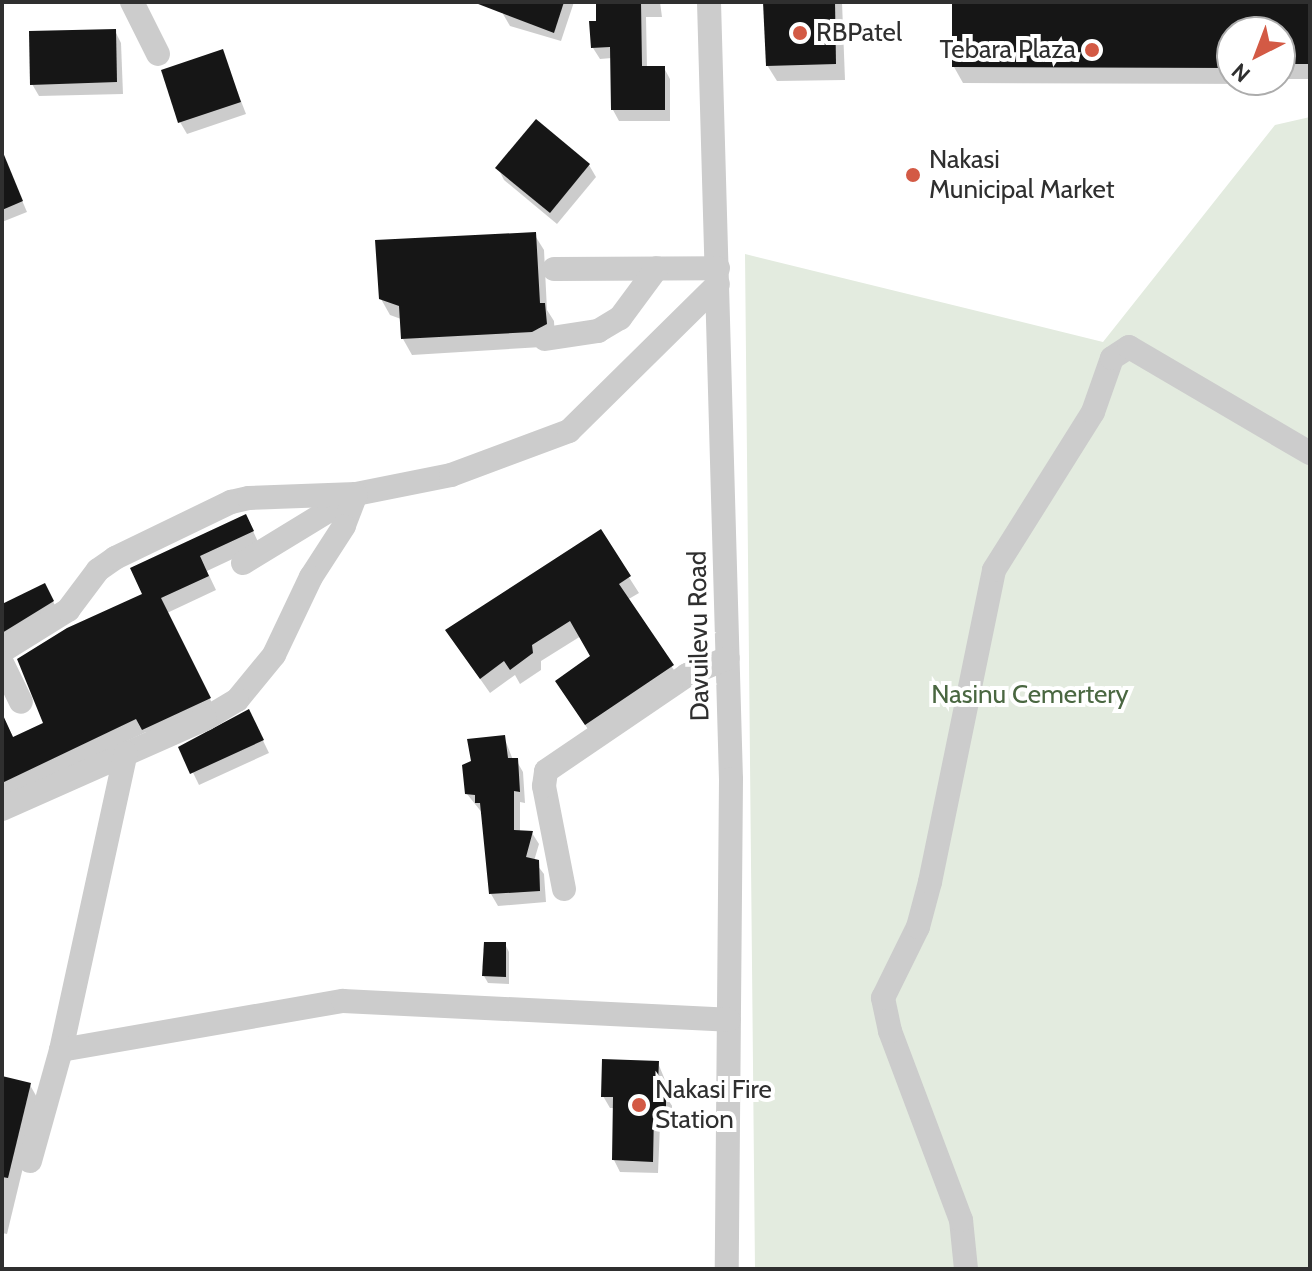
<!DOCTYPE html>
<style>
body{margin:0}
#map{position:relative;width:1312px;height:1271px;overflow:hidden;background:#fff;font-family:Cabin,sans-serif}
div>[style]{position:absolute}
.green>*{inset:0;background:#e3ebdf}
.shadow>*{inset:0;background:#0003}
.building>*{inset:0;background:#161616}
.minor>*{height:24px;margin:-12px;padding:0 12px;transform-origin:12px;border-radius:12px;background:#ccc}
.dots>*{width:22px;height:22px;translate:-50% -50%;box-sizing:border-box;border:4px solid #fff;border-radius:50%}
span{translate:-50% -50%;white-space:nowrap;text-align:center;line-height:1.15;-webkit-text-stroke:8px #fff;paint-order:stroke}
.poi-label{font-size:26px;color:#2f2f2f}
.left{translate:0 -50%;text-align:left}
.right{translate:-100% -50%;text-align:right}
.street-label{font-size:26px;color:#2f2f2f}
.park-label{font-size:26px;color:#4a6741}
.frame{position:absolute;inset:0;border:4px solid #2f2f2f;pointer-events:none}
.north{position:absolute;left:1216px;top:16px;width:80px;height:80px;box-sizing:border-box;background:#fff;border:2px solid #acacac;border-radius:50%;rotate:222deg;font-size:22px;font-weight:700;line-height:32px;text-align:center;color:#2f2f2f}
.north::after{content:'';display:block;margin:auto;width:28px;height:36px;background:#d35a45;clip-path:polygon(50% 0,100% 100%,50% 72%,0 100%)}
</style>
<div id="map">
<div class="green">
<div style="clip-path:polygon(1310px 117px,1310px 1269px,755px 1269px,745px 254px,1103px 342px,1275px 125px)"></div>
</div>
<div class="shadow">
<div style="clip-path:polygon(507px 2px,574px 2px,561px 41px,510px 26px,503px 14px)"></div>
<div style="clip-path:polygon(598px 2px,660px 2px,662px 17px,646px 17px,647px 68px,664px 68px,670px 79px,670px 121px,619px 121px,613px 110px,612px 58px,600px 59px,593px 48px)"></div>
<div style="clip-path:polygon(765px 2px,842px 2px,845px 80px,777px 81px,767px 65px)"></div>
<div style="clip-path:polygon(954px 2px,1310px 2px,1310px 79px,1280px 79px,1280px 32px,1232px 32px,1232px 80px,1262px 80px,1262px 84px,963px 83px,954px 67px)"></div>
<div style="clip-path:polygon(115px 31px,121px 43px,123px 94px,39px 96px,32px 84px)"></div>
<div style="clip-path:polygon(222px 52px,246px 114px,187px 134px,180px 122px)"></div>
<div style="clip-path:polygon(589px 165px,596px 177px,557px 224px,504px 180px,498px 168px)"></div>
<div style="clip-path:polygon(8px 168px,27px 212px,2px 222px,2px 170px)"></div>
<div style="clip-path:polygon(534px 234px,544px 250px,547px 310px,554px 321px,555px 340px,542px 347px,412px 355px,403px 339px,401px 319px,390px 315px,381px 299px)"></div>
<div style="clip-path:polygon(253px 531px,260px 546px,207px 571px,216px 590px,167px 613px,217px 713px,152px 743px,146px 732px,6px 799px,2px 791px,2px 715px,14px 739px,45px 724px,145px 595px,132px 569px)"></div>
<div style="clip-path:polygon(600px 532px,639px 593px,627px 600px,682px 682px,595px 740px,567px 697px,593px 657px,581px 636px,541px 661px,541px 670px,520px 684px,515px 675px,490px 693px,457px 646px)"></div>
<div style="clip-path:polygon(51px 597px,59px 614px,2px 648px,2px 606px)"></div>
<div style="clip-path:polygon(255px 724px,269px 753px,199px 785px,181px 748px)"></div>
<div style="clip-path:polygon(504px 737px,513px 760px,516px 760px,523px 772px,525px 803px,520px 802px,520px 832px,532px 833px,539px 844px,534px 861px,544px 874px,546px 902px,498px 906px,491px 894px,483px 814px,467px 794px)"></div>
<div style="clip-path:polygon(505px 944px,509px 952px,509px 984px,488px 983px,484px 976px)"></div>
<div style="clip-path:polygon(658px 1063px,672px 1097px,672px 1125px,660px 1125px,658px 1173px,620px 1172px,614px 1160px,615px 1108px,610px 1108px,603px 1096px)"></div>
<div style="clip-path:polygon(2px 1078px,30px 1085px,39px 1101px,7px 1234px,2px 1233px)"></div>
</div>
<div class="building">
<div style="clip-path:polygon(473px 2px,564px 2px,554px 33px)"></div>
<div style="clip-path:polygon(596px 2px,641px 2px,642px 66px,665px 66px,665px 110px,611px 110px,610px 47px,591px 48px,589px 21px,596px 21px)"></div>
<div style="clip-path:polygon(763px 2px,835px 2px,836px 64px,766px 66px)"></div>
<div style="clip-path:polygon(952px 2px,1310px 2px,1310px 64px,1280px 64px,1280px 32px,1232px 32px,1232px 68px,952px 67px)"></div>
<div style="clip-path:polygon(116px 29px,117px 82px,30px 85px,29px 31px)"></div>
<div style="clip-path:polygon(223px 49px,241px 102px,178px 123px,161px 70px)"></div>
<div style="clip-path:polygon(536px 119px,590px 164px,550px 213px,495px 168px)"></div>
<div style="clip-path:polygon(2px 150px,23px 201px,2px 210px)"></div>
<div style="clip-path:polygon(536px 232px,540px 303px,545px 303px,547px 324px,532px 332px,401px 339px,399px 306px,379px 299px,375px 240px)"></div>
<div style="clip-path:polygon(246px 514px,254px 531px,200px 556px,209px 576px,161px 598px,211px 698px,142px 730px,136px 719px,2px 783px,2px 713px,13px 737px,43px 723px,17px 659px,67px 628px,142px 594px,130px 568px)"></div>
<div style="clip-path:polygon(601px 529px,631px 576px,619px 584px,674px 665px,585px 725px,555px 681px,590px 656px,570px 621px,532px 645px,533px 653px,510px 670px,504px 661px,480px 679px,445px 630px)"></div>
<div style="clip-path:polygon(45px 583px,54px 601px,2px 633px,2px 604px)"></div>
<div style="clip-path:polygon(249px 709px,264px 740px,190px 774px,178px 747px)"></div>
<div style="clip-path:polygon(505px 735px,508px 758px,518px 758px,520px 792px,514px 791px,514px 830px,533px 831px,526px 857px,539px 860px,540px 891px,489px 894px,480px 803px,475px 803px,475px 795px,465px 794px,462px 765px,471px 761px,467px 739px)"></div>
<div style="clip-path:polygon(484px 942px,506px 942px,506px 977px,482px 976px)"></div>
<div style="clip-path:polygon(602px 1059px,659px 1061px,658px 1083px,666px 1083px,666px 1114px,654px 1113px,653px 1162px,612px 1160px,613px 1097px,601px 1097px)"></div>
<div style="clip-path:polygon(2px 1076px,31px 1083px,8px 1178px,2px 1177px)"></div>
</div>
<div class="minor">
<div style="left:132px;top:2px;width:58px;rotate:63.4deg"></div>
<div style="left:709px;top:2px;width:777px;rotate:88.38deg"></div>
<div style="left:731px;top:779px;width:490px;rotate:90.5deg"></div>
<div style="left:554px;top:269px;width:164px;rotate:-0.3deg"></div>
<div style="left:545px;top:339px;width:54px;rotate:-8.6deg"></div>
<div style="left:598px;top:331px;width:26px;rotate:-31deg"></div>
<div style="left:620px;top:318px;width:62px;rotate:-53.5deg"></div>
<div style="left:243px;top:563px;width:132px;rotate:-31.4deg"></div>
<div style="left:356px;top:494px;width:97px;rotate:-11.3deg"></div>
<div style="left:451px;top:475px;width:126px;rotate:-20.4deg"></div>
<div style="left:569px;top:431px;width:209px;rotate:-44.6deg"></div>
<div style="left:2px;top:651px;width:78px;rotate:-31.8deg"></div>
<div style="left:68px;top:610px;width:50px;rotate:-53.1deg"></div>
<div style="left:98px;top:570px;width:21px;rotate:-35deg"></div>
<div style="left:115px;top:558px;width:129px;rotate:-25.8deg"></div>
<div style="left:231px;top:502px;width:18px;rotate:-13deg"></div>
<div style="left:249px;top:498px;width:107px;rotate:-2.1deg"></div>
<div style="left:356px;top:494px;width:34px;rotate:111deg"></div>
<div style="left:344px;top:526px;width:61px;rotate:122.9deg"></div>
<div style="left:311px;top:577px;width:86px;rotate:115.4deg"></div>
<div style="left:274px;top:655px;width:58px;rotate:129.4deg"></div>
<div style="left:237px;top:700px;width:37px;rotate:149deg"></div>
<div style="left:205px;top:719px;width:222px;rotate:156.1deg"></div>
<div style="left:2px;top:663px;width:43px;rotate:64deg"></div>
<div style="left:564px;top:889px;width:105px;rotate:-101deg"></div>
<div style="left:544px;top:786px;width:15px;rotate:-82deg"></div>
<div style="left:546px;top:771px;width:171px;rotate:-34.2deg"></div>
<div style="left:687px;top:675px;width:44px;rotate:-22.5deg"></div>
<div style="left:61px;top:1050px;width:304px;rotate:-77.7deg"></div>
<div style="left:30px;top:1161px;width:115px;rotate:-74.4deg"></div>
<div style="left:61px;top:1050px;width:286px;rotate:-9.9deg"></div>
<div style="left:343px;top:1001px;width:386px;rotate:2.8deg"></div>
<div style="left:966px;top:1269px;width:49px;rotate:-95.8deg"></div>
<div style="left:961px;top:1220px;width:202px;rotate:-110.6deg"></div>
<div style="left:890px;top:1031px;width:34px;rotate:-102deg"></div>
<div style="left:883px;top:998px;width:79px;rotate:-63.8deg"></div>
<div style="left:918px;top:927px;width:47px;rotate:-75.1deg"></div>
<div style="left:930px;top:882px;width:318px;rotate:-78.4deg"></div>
<div style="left:994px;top:570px;width:186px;rotate:-57.9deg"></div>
<div style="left:1093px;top:412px;width:57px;rotate:-70.6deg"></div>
<div style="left:1112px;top:358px;width:20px;rotate:-33deg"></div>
<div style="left:1129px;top:347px;width:210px;rotate:30.4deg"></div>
</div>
<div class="dots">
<div style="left:800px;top:33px;background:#d35a45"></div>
<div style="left:1092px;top:50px;background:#d35a45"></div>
<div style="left:913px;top:175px;background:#d35a45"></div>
<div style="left:639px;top:1105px;background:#d35a45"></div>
</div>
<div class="poi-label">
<span class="left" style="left:816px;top:33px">RBPatel</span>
<span class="right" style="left:1076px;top:50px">Tebara Plaza</span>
<span class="left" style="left:929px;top:175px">Nakasi<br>Municipal Market</span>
<span class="left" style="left:655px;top:1105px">Nakasi Fire<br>Station</span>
</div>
<div class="street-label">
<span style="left:699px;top:636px;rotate:-91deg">Davuilevu Road</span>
</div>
<div class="park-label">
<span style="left:1030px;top:695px">Nasinu Cemertery</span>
</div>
<div class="frame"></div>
<div class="north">N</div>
</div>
